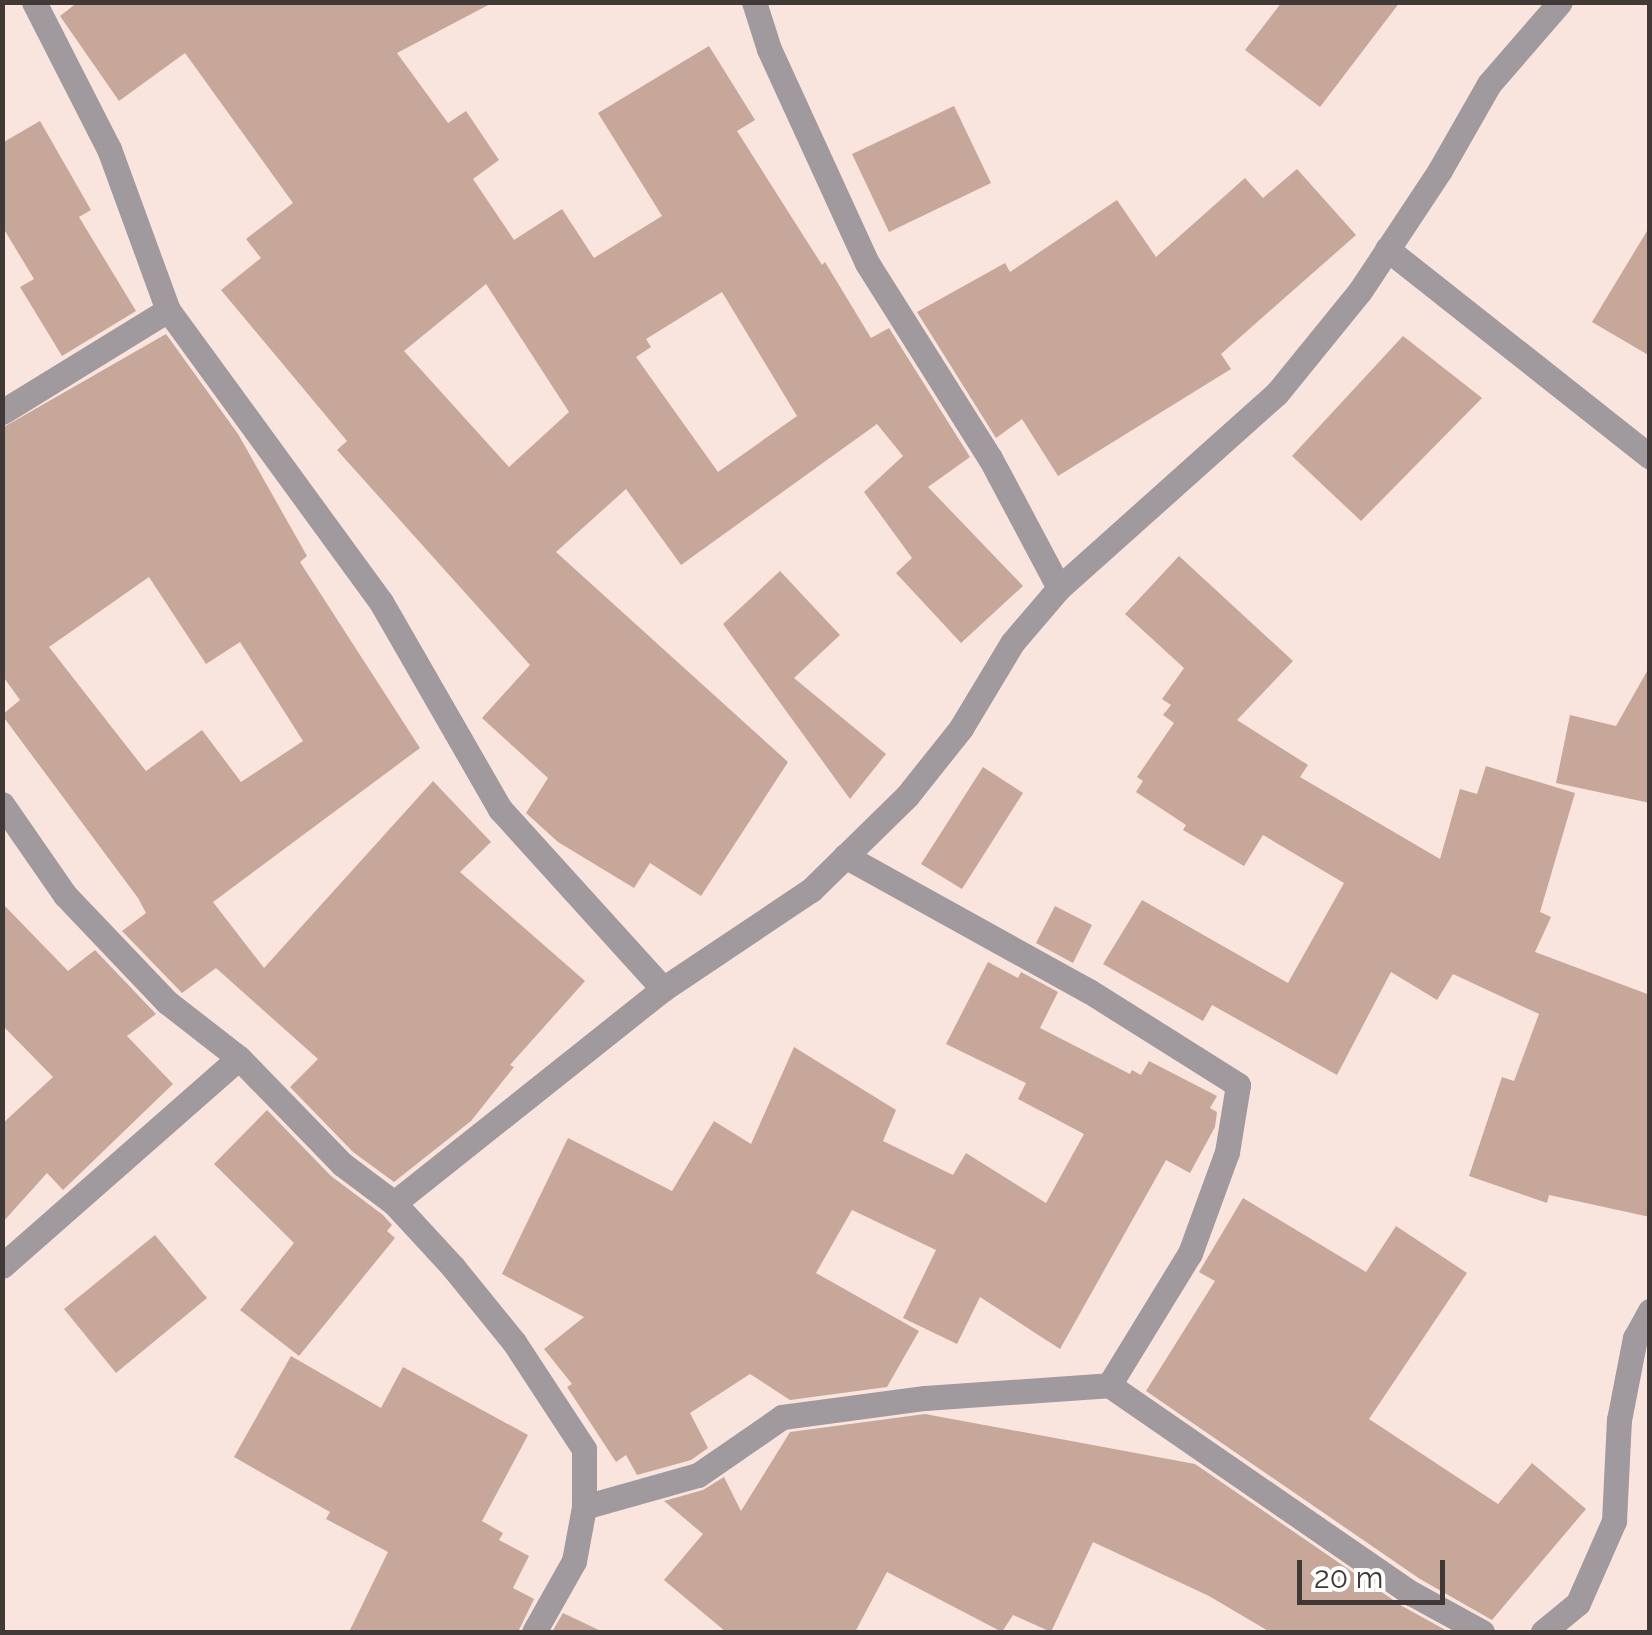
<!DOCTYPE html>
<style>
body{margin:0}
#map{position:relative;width:1652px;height:1635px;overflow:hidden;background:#f9e5dd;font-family:Raleway,sans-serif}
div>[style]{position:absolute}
.building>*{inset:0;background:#c7a799}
.minor>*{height:25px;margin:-12.5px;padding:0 12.5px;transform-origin:12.5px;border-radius:12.5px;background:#a0999d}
span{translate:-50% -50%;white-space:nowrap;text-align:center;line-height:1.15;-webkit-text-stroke:10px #fff;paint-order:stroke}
.frame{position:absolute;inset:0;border:5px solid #403935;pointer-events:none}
.scale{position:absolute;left:1297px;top:1560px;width:148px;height:45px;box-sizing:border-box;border:5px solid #403935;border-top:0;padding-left:12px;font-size:30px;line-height:35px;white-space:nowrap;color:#403935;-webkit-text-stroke:8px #fff;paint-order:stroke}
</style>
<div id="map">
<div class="building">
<div style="clip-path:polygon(evenodd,78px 2px,494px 2px,397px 53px,448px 123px,466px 111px,499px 160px,473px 179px,514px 240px,562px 209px,594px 258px,662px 216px,598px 113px,709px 46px,755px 120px,737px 131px,822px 265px,825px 262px,871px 338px,889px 328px,970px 457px,928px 487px,1023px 586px,961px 643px,896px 573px,912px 558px,864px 492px,903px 456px,877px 424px,681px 565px,626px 489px,556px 552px,788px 762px,701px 896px,650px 863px,634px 888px,558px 842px,526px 813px,548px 778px,482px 718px,530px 665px,337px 450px,347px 441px,221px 290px,261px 258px,246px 239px,293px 203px,185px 53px,119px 101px,60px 16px,78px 2px,486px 284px,569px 412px,509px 467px,404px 351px,486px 284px,78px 2px,722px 292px,797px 416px,718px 472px,636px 357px,651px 347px,646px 339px,722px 292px)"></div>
<div style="clip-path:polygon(1282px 2px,1400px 2px,1320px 107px,1245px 50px)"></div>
<div style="clip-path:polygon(954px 106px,991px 183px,889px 232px,852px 154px)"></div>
<div style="clip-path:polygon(40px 121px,91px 210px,79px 217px,136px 311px,62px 356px,20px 287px,34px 279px,2px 226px,2px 143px)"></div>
<div style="clip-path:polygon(1297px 169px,1356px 235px,1221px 354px,1231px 369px,1058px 476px,1022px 419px,996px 438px,917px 312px,1005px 263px,1010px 272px,1117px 200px,1156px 257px,1245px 178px,1263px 198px)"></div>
<div style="clip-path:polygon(1650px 226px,1650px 356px,1592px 322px)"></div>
<div style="clip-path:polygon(evenodd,166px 334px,238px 434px,307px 556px,300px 562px,420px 748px,213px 902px,264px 968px,433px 781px,491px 842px,460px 872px,585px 981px,510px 1065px,514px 1067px,471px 1121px,394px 1182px,353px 1152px,290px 1087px,318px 1059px,216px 968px,182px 993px,122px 931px,146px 913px,138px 898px,2px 715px,20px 700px,2px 675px,2px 428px,166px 334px,149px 577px,206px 664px,240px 642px,303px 741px,241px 782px,202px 730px,146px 771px,49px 647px,149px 577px)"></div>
<div style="clip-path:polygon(1403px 336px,1482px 398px,1361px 521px,1292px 456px)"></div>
<div style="clip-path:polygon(1179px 556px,1293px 661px,1237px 720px,1308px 765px,1300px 777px,1440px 859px,1460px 789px,1477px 794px,1486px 766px,1575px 793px,1540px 912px,1551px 917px,1535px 952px,1650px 995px,1650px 1217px,1549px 1195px,1547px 1203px,1469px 1176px,1502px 1077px,1514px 1081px,1539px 1014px,1453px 974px,1437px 1000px,1391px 972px,1337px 1075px,1212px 1005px,1203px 1021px,1103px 964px,1142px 900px,1288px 983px,1344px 883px,1263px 835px,1244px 866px,1183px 830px,1186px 825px,1136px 792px,1143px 781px,1137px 777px,1174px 723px,1163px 715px,1171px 705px,1162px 699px,1184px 668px,1125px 614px)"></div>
<div style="clip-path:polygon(780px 571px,840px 635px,794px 678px,886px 754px,850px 799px,723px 624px)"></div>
<div style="clip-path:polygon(1650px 666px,1650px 803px,1556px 783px,1570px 715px,1616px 726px)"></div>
<div style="clip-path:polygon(983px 767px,1023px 793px,962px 889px,921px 864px)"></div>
<div style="clip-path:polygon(2px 903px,68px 971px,95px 950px,156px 1014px,127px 1036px,173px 1084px,63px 1190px,47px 1173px,2px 1223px,2px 1124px,53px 1077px,2px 1025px)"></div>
<div style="clip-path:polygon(1055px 906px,1092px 925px,1073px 963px,1036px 943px)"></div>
<div style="clip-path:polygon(988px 962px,1018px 978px,1021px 972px,1058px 992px,1040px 1028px,1130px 1074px,1132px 1070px,1141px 1075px,1149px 1061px,1217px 1096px,1210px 1108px,1217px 1112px,1215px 1127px,1190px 1173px,1166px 1160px,1060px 1349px,980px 1297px,957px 1344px,903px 1318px,936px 1250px,852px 1210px,816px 1273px,919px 1331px,887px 1387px,790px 1400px,750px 1374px,690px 1413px,708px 1448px,691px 1460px,637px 1475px,626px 1455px,616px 1462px,567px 1387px,572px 1384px,544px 1349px,584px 1317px,502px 1274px,568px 1138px,672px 1191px,714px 1121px,751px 1144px,794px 1047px,896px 1110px,883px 1141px,953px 1175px,966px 1153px,1046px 1203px,1084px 1134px,1018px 1099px,1026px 1083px,946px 1044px)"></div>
<div style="clip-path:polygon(267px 1110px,331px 1176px,383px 1215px,392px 1225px,387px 1231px,395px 1238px,299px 1356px,240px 1310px,294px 1243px,214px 1164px)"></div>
<div style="clip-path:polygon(1243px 1198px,1366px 1272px,1396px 1226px,1467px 1273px,1369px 1419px,1498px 1504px,1532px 1463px,1586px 1509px,1492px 1620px,1420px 1579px,1146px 1391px,1215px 1281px,1199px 1272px)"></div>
<div style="clip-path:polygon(155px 1235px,207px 1298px,116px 1373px,64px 1309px)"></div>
<div style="clip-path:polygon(291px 1356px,381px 1408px,403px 1367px,528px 1435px,482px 1521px,503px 1533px,499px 1540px,529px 1556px,513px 1588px,534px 1599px,518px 1632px,349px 1632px,388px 1552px,326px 1519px,330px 1512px,234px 1457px)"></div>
<div style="clip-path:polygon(925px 1414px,1195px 1464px,1402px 1606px,1449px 1632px,1270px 1632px,1209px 1596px,1093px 1542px,1051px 1632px,1013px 1615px,1002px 1632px,887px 1572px,855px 1632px,726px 1632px,664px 1580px,703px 1534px,664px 1501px,703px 1490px,724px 1477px,741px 1511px,790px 1432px)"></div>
<div style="clip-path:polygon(563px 1613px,603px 1632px,552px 1632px)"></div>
</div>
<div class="minor">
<div style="left:34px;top:2px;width:165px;rotate:63deg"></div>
<div style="left:109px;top:149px;width:171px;rotate:69.9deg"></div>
<div style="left:754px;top:2px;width:49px;rotate:72.3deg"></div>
<div style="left:769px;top:49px;width:235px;rotate:65.4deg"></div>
<div style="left:867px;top:263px;width:231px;rotate:57.8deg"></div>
<div style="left:990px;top:458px;width:147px;rotate:62deg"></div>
<div style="left:1387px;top:249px;width:335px;rotate:38.3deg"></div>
<div style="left:2px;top:412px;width:195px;rotate:-31.6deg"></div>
<div style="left:168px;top:310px;width:361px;rotate:53.9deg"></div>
<div style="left:381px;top:602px;width:239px;rotate:60.1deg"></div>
<div style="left:500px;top:809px;width:243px;rotate:47.8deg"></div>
<div style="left:2px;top:804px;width:111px;rotate:55.3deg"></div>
<div style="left:65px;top:895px;width:148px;rotate:46.4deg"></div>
<div style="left:167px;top:1002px;width:91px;rotate:37.9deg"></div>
<div style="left:239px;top:1058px;width:148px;rotate:45.8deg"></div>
<div style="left:342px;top:1164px;width:65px;rotate:36.9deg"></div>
<div style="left:394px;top:1203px;width:87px;rotate:47.3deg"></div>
<div style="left:453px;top:1267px;width:97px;rotate:50.9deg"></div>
<div style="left:514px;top:1342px;width:128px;rotate:56.8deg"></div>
<div style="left:584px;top:1449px;width:58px;rotate:90deg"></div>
<div style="left:584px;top:1507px;width:55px;rotate:100.5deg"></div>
<div style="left:574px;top:1561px;width:81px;rotate:119.4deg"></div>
<div style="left:845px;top:856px;width:279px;rotate:29deg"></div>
<div style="left:1089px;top:991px;width:176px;rotate:32.2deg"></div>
<div style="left:1238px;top:1085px;width:68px;rotate:99.3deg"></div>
<div style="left:1227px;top:1152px;width:108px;rotate:110.1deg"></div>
<div style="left:1190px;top:1253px;width:155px;rotate:121.5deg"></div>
<div style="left:1109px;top:1385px;width:367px;rotate:34.6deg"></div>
<div style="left:1411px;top:1593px;width:81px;rotate:28.8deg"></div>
<div style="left:394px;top:1203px;width:344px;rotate:-38.5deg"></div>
<div style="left:663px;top:989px;width:178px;rotate:-33.8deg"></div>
<div style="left:811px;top:890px;width:134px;rotate:-44.4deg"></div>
<div style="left:907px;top:796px;width:87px;rotate:-51.5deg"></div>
<div style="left:961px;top:728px;width:99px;rotate:-59deg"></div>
<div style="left:1012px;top:643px;width:72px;rotate:-49.5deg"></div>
<div style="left:1059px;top:588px;width:292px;rotate:-41.8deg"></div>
<div style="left:1277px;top:393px;width:132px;rotate:-50.9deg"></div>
<div style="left:1360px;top:291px;width:145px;rotate:-56.5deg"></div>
<div style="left:1440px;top:170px;width:99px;rotate:-60.3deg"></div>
<div style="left:1489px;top:84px;width:108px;rotate:-49.1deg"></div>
<div style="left:2px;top:1266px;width:315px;rotate:-41.3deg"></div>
<div style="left:584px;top:1507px;width:118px;rotate:-15.7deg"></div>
<div style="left:698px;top:1475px;width:102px;rotate:-34.6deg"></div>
<div style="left:782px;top:1417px;width:144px;rotate:-7.6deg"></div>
<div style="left:925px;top:1398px;width:184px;rotate:-4deg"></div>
<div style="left:1543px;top:1632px;width:45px;rotate:-39.6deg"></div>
<div style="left:1578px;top:1603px;width:90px;rotate:-66.3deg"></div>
<div style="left:1614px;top:1521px;width:101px;rotate:-87.2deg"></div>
<div style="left:1619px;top:1420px;width:84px;rotate:-79deg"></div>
<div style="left:1635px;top:1338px;width:31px;rotate:-61deg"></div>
</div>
<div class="frame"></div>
<div class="scale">20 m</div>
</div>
